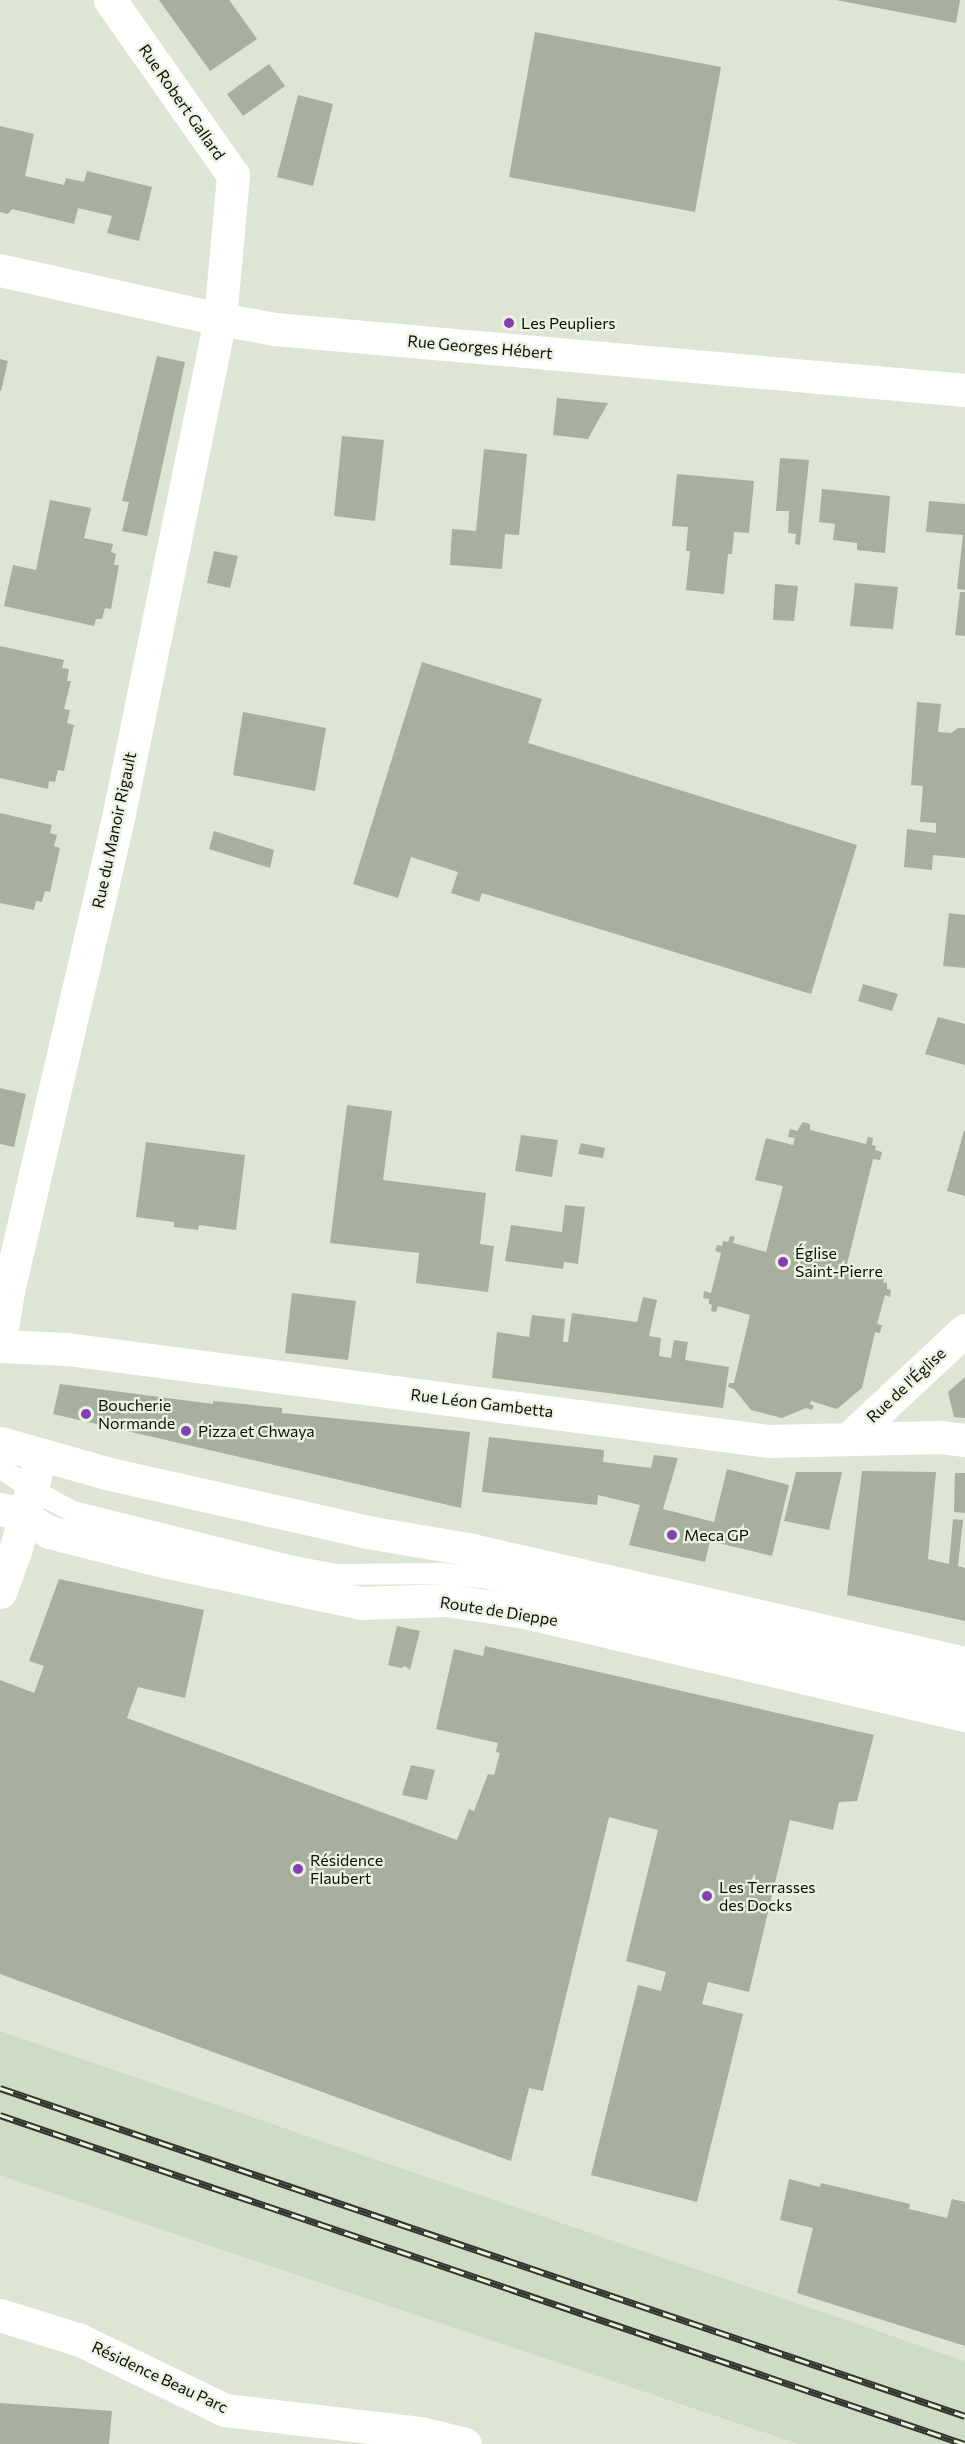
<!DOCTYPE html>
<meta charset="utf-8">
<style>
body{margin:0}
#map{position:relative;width:965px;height:2444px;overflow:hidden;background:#dde6d4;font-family:Commissioner,sans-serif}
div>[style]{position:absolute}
.built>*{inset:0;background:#d0dbc3}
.building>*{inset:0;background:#a7af9e}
.lane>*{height:21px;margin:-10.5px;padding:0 10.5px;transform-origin:10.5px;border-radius:10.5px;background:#fff}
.street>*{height:33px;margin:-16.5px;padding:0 16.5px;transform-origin:16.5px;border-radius:16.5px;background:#fff}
.secondary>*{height:33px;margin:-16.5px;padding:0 16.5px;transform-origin:16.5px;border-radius:16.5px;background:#fff}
.rail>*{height:7px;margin-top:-3.5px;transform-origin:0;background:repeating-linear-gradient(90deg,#eaf3e1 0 14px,#32362e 0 28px);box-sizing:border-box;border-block:2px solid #32362e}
.dots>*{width:16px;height:16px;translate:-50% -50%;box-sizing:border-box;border:3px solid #eaf3e1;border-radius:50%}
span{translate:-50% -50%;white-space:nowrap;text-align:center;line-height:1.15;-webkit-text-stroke:4.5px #eaf3e1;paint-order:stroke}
.street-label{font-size:16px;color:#0d100a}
.poi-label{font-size:16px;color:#0d100a}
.left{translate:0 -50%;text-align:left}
</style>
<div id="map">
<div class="built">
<div style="clip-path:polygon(0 2031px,965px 2361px,965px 2444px,799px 2444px,0 2175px)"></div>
</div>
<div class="building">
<div style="clip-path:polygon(159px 0,229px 0,257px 39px,210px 71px)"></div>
<div style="clip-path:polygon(836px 0,960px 0,956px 23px)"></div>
<div style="clip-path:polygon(535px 32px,721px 67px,695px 212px,509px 177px)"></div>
<div style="clip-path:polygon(269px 64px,285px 86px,243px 116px,227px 94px)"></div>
<div style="clip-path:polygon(298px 95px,333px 104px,313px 186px,277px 177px)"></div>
<div style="clip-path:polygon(0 126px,34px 134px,25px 176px,64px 185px,66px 178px,84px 182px,87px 171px,152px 187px,139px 241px,107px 233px,112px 216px,78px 208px,74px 224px,12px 209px,8px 214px,0 212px)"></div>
<div style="clip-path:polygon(157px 356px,185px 362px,147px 536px,122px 531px,129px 502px,122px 501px)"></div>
<div style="clip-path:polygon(0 359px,8px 361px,1px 391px,0 391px)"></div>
<div style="clip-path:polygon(557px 398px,608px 403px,588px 439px,553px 435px)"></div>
<div style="clip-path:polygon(342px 436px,384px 440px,375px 521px,334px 516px)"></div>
<div style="clip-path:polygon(484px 449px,527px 454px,519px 535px,505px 534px,502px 569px,450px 565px,452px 529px,476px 531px)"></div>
<div style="clip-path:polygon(780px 458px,809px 460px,800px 545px,795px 544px,796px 534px,788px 533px,789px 511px,776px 511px)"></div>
<div style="clip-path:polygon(677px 474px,754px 481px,749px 533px,734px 532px,732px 554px,728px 554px,724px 594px,686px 590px,690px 551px,686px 551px,688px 527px,672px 526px)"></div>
<div style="clip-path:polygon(822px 489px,890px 496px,885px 553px,857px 550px,857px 543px,833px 540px,835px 524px,819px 522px)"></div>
<div style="clip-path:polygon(50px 500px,91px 508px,84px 538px,113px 544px,111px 552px,116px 554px,114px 565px,119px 565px,111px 609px,105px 608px,102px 619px,96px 619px,94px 626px,4px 606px,13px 565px,36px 570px)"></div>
<div style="clip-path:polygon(929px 501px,965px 504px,965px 590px,957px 589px,963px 535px,926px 532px)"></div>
<div style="clip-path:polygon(214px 551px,238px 556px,230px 588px,207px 583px)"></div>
<div style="clip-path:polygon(855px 583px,898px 587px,893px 629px,850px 626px)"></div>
<div style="clip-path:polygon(775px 584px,798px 586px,794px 621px,773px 620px)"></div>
<div style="clip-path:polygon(960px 592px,965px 592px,965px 636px,955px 635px)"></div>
<div style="clip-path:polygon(0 646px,64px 660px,62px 668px,69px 669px,67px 681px,71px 681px,64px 709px,70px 710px,67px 723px,74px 725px,64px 771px,58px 770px,55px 782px,49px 781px,48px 789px,0 778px)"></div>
<div style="clip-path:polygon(422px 662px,542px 699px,528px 743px,857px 845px,811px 994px,482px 893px,479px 902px,451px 893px,458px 872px,411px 857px,398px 898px,353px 884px)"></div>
<div style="clip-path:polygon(917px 702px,941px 704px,938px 732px,951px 733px,958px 728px,965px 728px,965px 858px,933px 855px,932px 870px,904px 867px,907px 829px,936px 833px,936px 823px,920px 822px,923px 786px,911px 785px)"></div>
<div style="clip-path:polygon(243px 712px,326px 728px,315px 791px,233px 775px)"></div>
<div style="clip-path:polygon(0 813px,52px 825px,50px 833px,57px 835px,54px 846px,60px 848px,50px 892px,45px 891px,42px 902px,36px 901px,34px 910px,0 903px)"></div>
<div style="clip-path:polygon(214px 831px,274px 850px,270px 868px,209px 849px)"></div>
<div style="clip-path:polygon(949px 913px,965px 915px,965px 968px,943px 966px)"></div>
<div style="clip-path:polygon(863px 984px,898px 994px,892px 1011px,858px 1001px)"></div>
<div style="clip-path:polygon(938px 1017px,965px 1024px,965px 1065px,925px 1054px)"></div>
<div style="clip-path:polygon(0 1088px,26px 1094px,14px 1147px,0 1144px)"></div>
<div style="clip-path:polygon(347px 1105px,392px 1111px,383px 1180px,486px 1193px,480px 1244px,494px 1246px,488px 1292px,416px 1283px,419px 1253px,330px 1243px)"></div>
<div style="clip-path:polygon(803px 1122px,810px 1124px,810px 1130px,866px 1144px,868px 1137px,873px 1138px,872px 1145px,876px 1146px,875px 1150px,882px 1152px,880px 1160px,873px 1159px,845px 1272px,876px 1280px,877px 1273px,885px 1275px,883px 1282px,887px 1283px,887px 1289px,891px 1290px,890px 1297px,885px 1295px,877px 1324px,882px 1325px,880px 1333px,875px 1332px,862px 1388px,837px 1409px,811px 1401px,810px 1404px,814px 1406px,812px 1410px,806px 1408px,782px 1418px,751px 1410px,734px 1389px,728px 1387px,729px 1383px,734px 1383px,750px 1315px,718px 1306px,716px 1312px,711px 1311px,712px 1305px,709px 1304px,709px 1299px,703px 1298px,704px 1291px,711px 1293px,721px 1253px,715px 1251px,717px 1245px,722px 1246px,723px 1241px,728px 1242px,730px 1236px,735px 1237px,733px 1243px,766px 1252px,783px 1186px,755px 1180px,766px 1138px,793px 1145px,795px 1138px,788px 1137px,790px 1129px,797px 1131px)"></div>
<div style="clip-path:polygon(964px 1131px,965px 1131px,965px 1196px,947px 1191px)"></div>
<div style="clip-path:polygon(521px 1135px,558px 1140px,552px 1177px,515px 1171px)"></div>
<div style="clip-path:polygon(146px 1142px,245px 1155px,236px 1230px,199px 1225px,198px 1230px,174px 1227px,174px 1222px,136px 1217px)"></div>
<div style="clip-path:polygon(581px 1143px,605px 1148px,603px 1158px,578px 1154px)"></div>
<div style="clip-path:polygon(565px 1205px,585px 1207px,578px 1264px,564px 1262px,563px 1269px,505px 1261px,511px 1225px,562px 1232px)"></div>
<div style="clip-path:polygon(292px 1293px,356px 1301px,348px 1360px,285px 1353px)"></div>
<div style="clip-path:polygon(643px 1297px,657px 1300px,649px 1336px,661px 1338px,659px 1356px,671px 1358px,674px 1340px,688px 1342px,685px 1360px,729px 1367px,723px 1408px,492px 1378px,497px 1332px,529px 1337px,532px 1315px,565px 1319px,563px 1342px,568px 1342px,572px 1313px,637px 1322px)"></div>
<div style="clip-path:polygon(965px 1377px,965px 1418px,954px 1417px,948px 1392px)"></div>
<div style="clip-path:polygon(60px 1384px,213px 1404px,213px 1401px,282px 1408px,282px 1413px,470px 1432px,461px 1508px,53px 1414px)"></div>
<div style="clip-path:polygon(489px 1437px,604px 1450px,603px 1462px,651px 1468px,654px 1455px,678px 1458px,663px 1509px,714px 1522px,727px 1469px,789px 1485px,772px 1556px,710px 1541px,705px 1562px,629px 1545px,640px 1505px,598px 1495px,597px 1505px,482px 1492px)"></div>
<div style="clip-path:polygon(862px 1471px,936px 1472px,928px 1559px,949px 1564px,953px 1519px,963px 1520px,958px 1566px,965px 1568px,965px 1621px,847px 1595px)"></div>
<div style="clip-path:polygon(796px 1472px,842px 1472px,829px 1530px,784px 1521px)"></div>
<div style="clip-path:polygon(955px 1473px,965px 1473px,965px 1513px,954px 1512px)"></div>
<div style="clip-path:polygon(59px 1579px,204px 1610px,185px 1698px,138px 1687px,127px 1718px,457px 1840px,469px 1809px,474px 1811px,488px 1774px,494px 1775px,500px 1753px,496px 1752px,498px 1743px,436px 1729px,454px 1649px,483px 1656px,485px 1646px,874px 1735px,857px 1801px,839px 1802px,833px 1830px,790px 1820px,749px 1992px,708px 1982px,702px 2004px,743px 2014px,697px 2202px,591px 2175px,638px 1985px,661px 1991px,666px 1972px,626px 1961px,658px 1830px,609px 1817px,543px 2091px,529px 2088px,511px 2161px,0 1974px,0 1680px,34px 1693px,44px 1666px,29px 1661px)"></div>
<div style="clip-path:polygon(397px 1626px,420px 1631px,410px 1670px,405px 1666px,401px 1668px,388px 1665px)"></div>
<div style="clip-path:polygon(411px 1765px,435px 1770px,427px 1800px,402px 1795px)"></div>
<div style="clip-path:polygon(789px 2179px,820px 2187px,821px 2183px,910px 2204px,909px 2209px,947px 2218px,952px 2199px,965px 2202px,965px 2346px,797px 2293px,813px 2228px,780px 2220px)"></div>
<div style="clip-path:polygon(0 2403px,112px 2411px,109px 2444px,0 2444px)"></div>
</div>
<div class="lane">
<div style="left:0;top:1467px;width:40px;rotate:34.9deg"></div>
<div style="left:33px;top:1490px;width:44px;rotate:28.3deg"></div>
<div style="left:72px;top:1511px;width:223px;rotate:14deg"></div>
<div style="left:288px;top:1565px;width:49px;rotate:10.6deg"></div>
<div style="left:336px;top:1574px;width:103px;rotate:-0.6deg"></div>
<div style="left:439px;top:1573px;width:43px;rotate:5.3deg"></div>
<div style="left:482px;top:1577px;width:496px;rotate:13.1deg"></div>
</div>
<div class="street">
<div style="left:0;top:1340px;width:50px;rotate:-80.7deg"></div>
<div style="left:8px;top:1291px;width:491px;rotate:-76.9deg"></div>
<div style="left:119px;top:813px;width:504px;rotate:-78.44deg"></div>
<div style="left:220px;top:319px;width:145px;rotate:-84.8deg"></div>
<div style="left:233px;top:175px;width:214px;rotate:-125.1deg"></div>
<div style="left:0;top:1346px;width:67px;rotate:2.6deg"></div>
<div style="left:67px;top:1349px;width:708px;rotate:7.47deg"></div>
<div style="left:769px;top:1441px;width:171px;rotate:-1.3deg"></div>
<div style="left:940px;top:1437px;width:25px;rotate:7deg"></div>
<div style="left:848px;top:1439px;width:160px;rotate:-43deg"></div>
<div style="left:0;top:1592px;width:44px;rotate:-69.9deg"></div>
<div style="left:15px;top:1551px;width:100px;rotate:-75deg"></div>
<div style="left:0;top:2315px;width:84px;rotate:17.4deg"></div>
<div style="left:80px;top:2340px;width:161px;rotate:25.8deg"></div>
<div style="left:225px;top:2410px;width:196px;rotate:6.7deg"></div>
<div style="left:420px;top:2433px;width:46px;rotate:13.7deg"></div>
</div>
<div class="secondary">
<div style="left:0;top:270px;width:225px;rotate:12.6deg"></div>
<div style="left:220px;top:319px;width:56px;rotate:10.3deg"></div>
<div style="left:275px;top:329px;width:693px;rotate:5.05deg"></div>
<div style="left:0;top:1443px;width:110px;rotate:15.8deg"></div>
<div style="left:106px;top:1473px;width:268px;rotate:12.7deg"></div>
<div style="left:367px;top:1532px;width:102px;rotate:9.6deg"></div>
<div style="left:468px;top:1549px;width:510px;rotate:12.92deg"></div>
<div style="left:0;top:1509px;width:15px;rotate:11deg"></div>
<div style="left:15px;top:1512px;width:39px;rotate:30deg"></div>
<div style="left:49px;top:1532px;width:119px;rotate:14.2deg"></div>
<div style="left:164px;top:1561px;width:201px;rotate:12deg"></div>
<div style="left:361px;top:1603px;width:85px;rotate:-2deg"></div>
<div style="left:446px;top:1600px;width:80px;rotate:8.6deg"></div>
<div style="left:525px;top:1612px;width:452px;rotate:13.2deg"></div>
</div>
<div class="rail">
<div style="left:0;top:2088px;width:1019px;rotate:18.77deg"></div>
<div style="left:0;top:2115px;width:1020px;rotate:18.83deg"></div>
</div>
<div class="dots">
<div style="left:509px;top:323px;background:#8440b3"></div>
<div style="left:783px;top:1262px;background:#8440b3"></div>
<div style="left:86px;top:1414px;background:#8440b3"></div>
<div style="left:186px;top:1431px;background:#8440b3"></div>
<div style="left:672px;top:1535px;background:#8440b3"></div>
<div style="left:298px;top:1869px;background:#8440b3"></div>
<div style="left:707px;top:1896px;background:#8440b3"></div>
</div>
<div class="street-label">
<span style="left:182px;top:102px;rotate:55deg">Rue Robert Gallard</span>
<span style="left:480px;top:347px;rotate:5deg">Rue Georges Hébert</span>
<span style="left:114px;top:830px;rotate:-78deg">Rue du Manoir Rigault</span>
<span style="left:906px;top:1385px;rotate:-43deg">Rue de l'Église</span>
<span style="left:482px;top:1403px;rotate:7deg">Rue Léon Gambetta</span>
<span style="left:499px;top:1611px;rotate:9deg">Route de Dieppe</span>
<span style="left:160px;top:2377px;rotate:25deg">Résidence Beau Parc</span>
</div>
<div class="poi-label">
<span class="left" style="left:521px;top:323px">Les Peupliers</span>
<span class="left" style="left:795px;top:1262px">Église<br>Saint-Pierre</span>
<span class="left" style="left:98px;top:1414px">Boucherie<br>Normande</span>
<span class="left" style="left:198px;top:1431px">Pizza et Chwaya</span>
<span class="left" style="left:684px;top:1535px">Meca GP</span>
<span class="left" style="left:310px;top:1869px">Résidence<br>Flaubert</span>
<span class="left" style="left:719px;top:1896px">Les Terrasses<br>des Docks</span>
</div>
</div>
